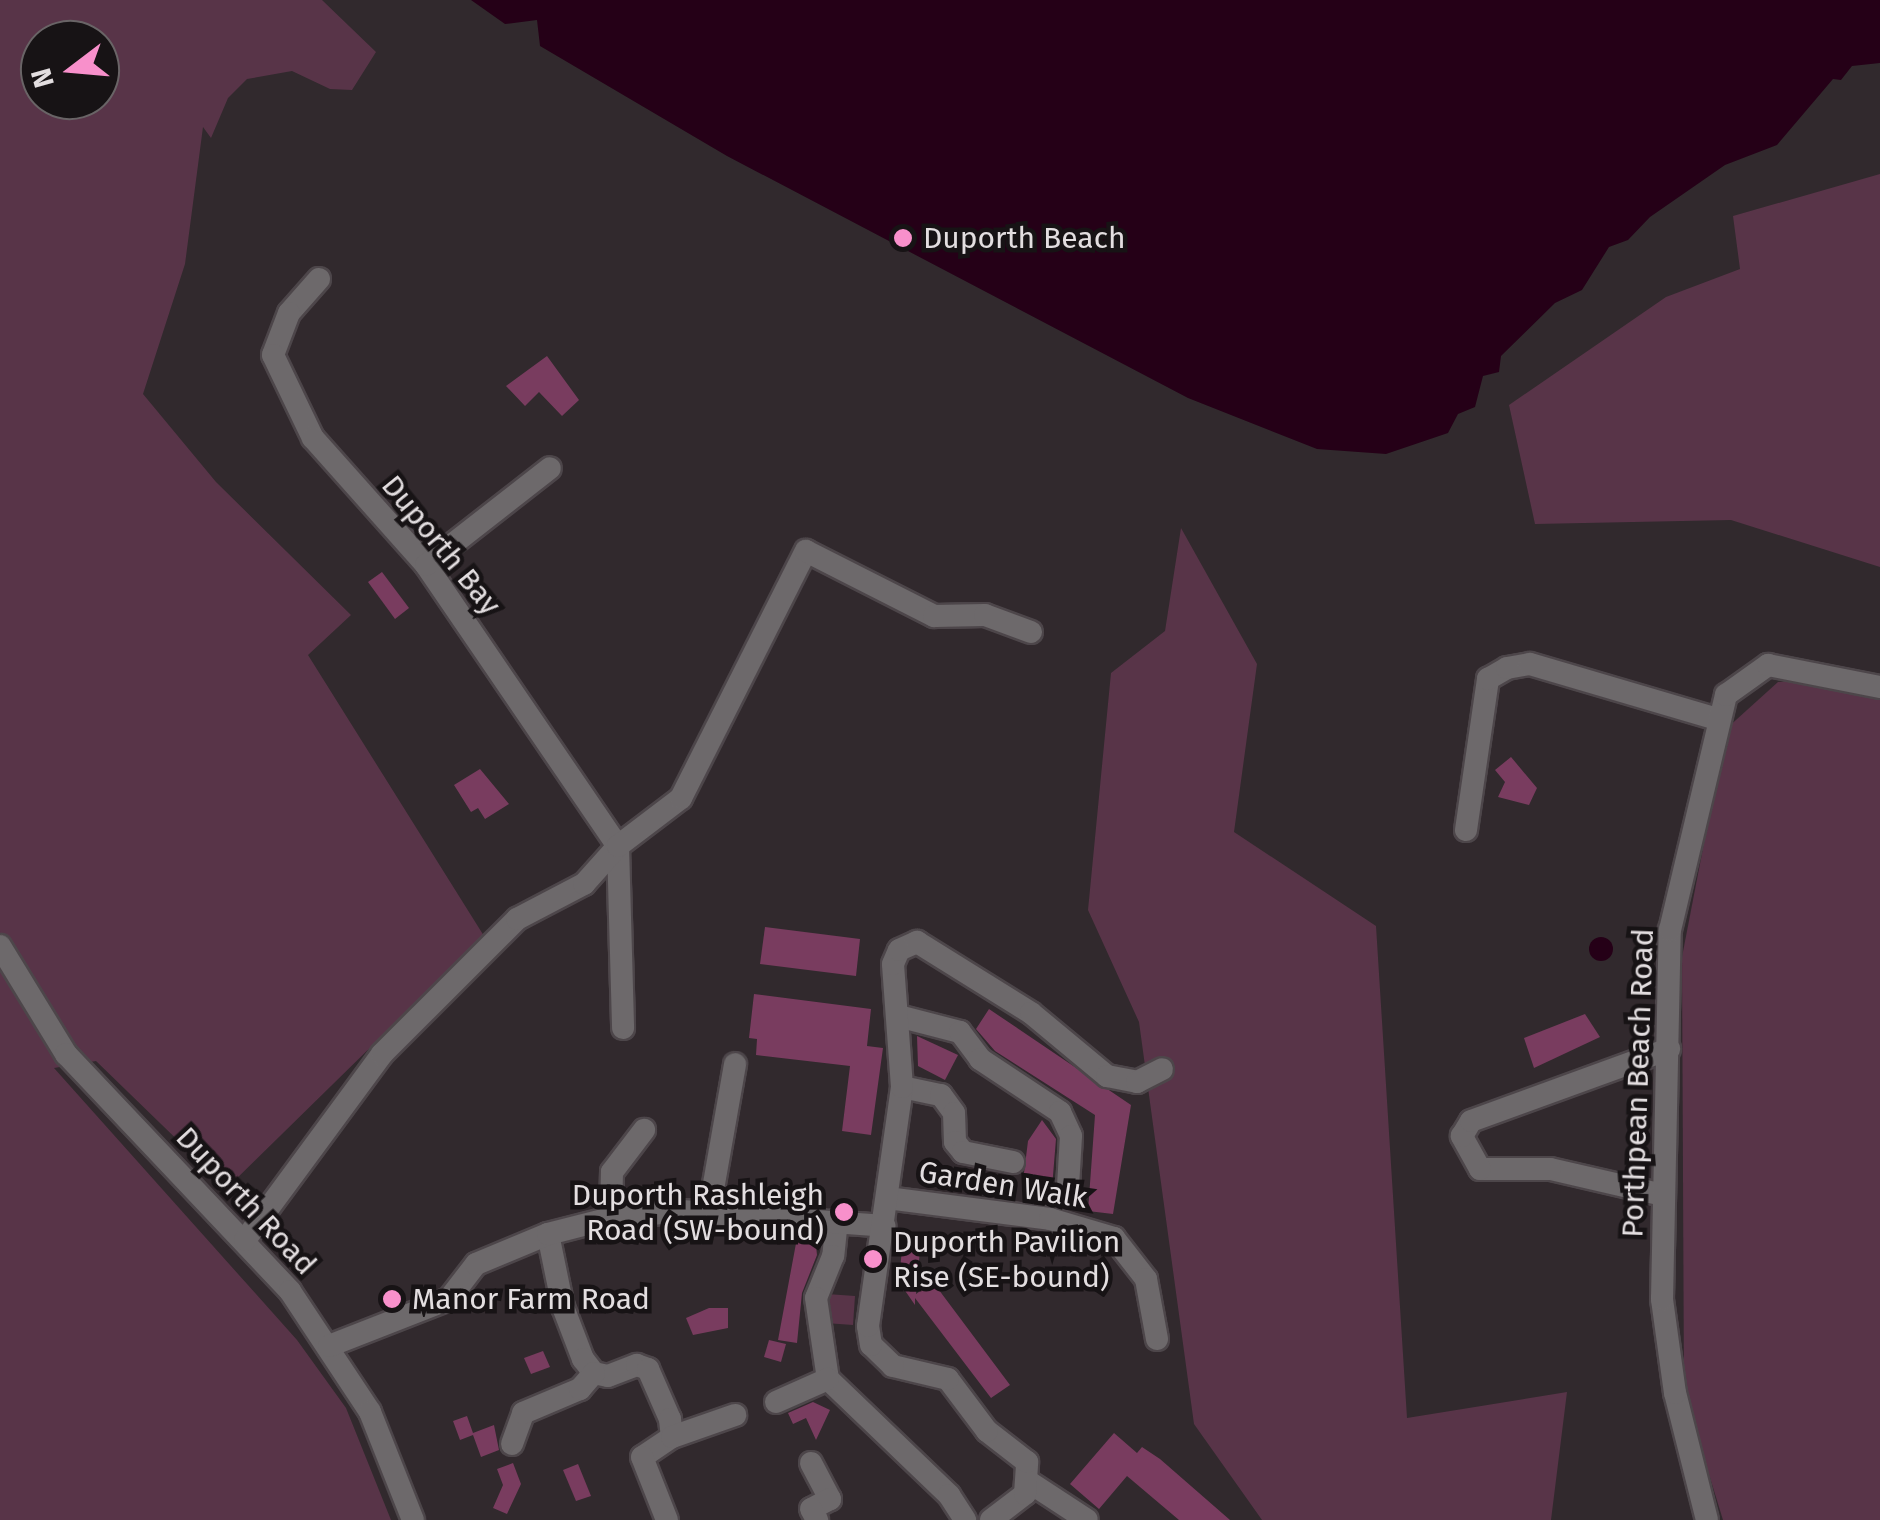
<!DOCTYPE html>
<style>
body{margin:0}
#map{position:relative;width:1880px;height:1520px;overflow:hidden;background:#31292d;font-family:"Fira Sans",sans-serif}
div>[style]{position:absolute}
.green>*{inset:0;background:#583448}
.water>*{inset:0;background:#250017}
.round{border-radius:50%}
.building>*{inset:0;background:#793c5f}
.roads{filter:drop-shadow(2px 0 #4d464a) drop-shadow(-2px 0 #4d464a) drop-shadow(0 2px #4d464a) drop-shadow(0 -2px #4d464a)}
.minor>*{height:22px;margin:-11px;padding:0 11px;transform-origin:11px;border-radius:11px;background:#6d696b}
.dots>*{width:28px;height:28px;translate:-50% -50%;box-sizing:border-box;border:5px solid #171315;border-radius:50%}
span{translate:-50% -50%;white-space:nowrap;text-align:center;line-height:1.15;-webkit-text-stroke:9px #171315;paint-order:stroke}
.poi-label{font-size:30px;color:#e3dee0}
.left{translate:0 -50%;text-align:left}
.right{translate:-100% -50%;text-align:right}
.street-label{font-size:30px;color:#e3dee0}
.north{position:absolute;left:20px;top:20px;width:100px;height:100px;box-sizing:border-box;background:#171315;border:2px solid #696466;border-radius:50%;rotate:254deg;font-size:28px;font-weight:700;line-height:40px;text-align:center;color:#e3dee0}
.north::after{content:'';display:block;margin:auto;width:35px;height:45px;background:#f890cb;clip-path:polygon(50% 0,100% 100%,50% 72%,0 100%)}
</style>
<div id="map">
<div class="green">
<div style="clip-path:polygon(evenodd,0 0,322px 0,376px 52px,352px 90px,330px 89px,292px 71px,247px 79px,228px 98px,211px 138px,203px 127px,185px 264px,143px 394px,216px 482px,351px 615px,308px 655px,484px 936px,227px 1188px,96px 1061px,54px 1068px,297px 1340px,346px 1408px,391px 1520px,0 1520px,0 0,40px 40px,100px 40px,100px 100px,40px 100px,40px 40px)"></div>
<div style="clip-path:polygon(1880px 174px,1880px 567px,1731px 520px,1535px 524px,1509px 405px,1666px 297px,1740px 269px,1733px 216px)"></div>
<div style="clip-path:polygon(1181px 528px,1257px 664px,1234px 832px,1376px 926px,1407px 1418px,1567px 1392px,1551px 1520px,1262px 1520px,1194px 1424px,1139px 1022px,1088px 910px,1111px 673px,1165px 631px)"></div>
<div style="clip-path:polygon(1819px 679px,1880px 694px,1880px 1520px,1723px 1520px,1684px 1393px,1682px 957px,1726px 729px,1778px 682px)"></div>
<div style="clip-path:polygon(827px 1294px,855px 1296px,853px 1325px,825px 1323px)"></div>
</div>
<div class="water">
<div style="clip-path:polygon(471px 0,1880px 0,1880px 63px,1852px 66px,1841px 80px,1833px 79px,1777px 145px,1725px 165px,1650px 217px,1628px 240px,1609px 247px,1582px 290px,1555px 303px,1501px 356px,1499px 372px,1483px 376px,1475px 407px,1458px 414px,1448px 433px,1386px 454px,1317px 449px,1188px 398px,727px 156px,540px 46px,537px 20px,505px 24px)"></div>
<div class="round" style="left:1589px;top:937px;width:24px;height:24px"></div>
</div>
<div class="building">
<div style="clip-path:polygon(547px 356px,579px 400px,562px 416px,539px 392px,525px 406px,506px 386px)"></div>
<div style="clip-path:polygon(382px 572px,409px 608px,395px 619px,368px 582px)"></div>
<div style="clip-path:polygon(1511px 757px,1537px 788px,1529px 805px,1498px 797px,1505px 782px,1495px 770px)"></div>
<div style="clip-path:polygon(480px 769px,509px 804px,485px 819px,478px 808px,471px 812px,454px 785px)"></div>
<div style="clip-path:polygon(765px 927px,860px 939px,856px 976px,760px 964px)"></div>
<div style="clip-path:polygon(754px 994px,871px 1009px,867px 1046px,883px 1048px,871px 1135px,842px 1131px,850px 1066px,756px 1055px,757px 1039px,749px 1038px)"></div>
<div style="clip-path:polygon(989px 1009px,1131px 1105px,1113px 1214px,1088px 1211px,1095px 1115px,995px 1051px,976px 1029px)"></div>
<div style="clip-path:polygon(1585px 1014px,1600px 1037px,1534px 1068px,1524px 1038px)"></div>
<div style="clip-path:polygon(917px 1036px,958px 1055px,945px 1080px,918px 1066px)"></div>
<div style="clip-path:polygon(1042px 1120px,1056px 1139px,1051px 1200px,1028px 1197px,1031px 1174px,1024px 1173px,1028px 1141px)"></div>
<div style="clip-path:polygon(815px 1236px,817px 1255px,802px 1293px,797px 1343px,778px 1340px,797px 1238px)"></div>
<div style="clip-path:polygon(902px 1248px,920px 1250px,916px 1294px,933px 1282px,1010px 1385px,991px 1398px,915px 1298px,915px 1305px,899px 1282px)"></div>
<div style="clip-path:polygon(709px 1308px,728px 1308px,728px 1328px,693px 1335px,686px 1318px)"></div>
<div style="clip-path:polygon(769px 1340px,786px 1344px,781px 1362px,764px 1357px)"></div>
<div style="clip-path:polygon(543px 1351px,550px 1367px,531px 1374px,524px 1358px)"></div>
<div style="clip-path:polygon(813px 1402px,830px 1410px,816px 1440px,806px 1418px,793px 1424px,788px 1413px)"></div>
<div style="clip-path:polygon(467px 1416px,473px 1433px,494px 1425px,499px 1450px,481px 1457px,473px 1435px,460px 1440px,453px 1421px)"></div>
<div style="clip-path:polygon(1114px 1433px,1137px 1453px,1142px 1447px,1160px 1459px,1230px 1520px,1179px 1520px,1127px 1476px,1099px 1509px,1070px 1484px)"></div>
<div style="clip-path:polygon(513px 1463px,521px 1484px,507px 1514px,493px 1508px,503px 1485px,497px 1469px)"></div>
<div style="clip-path:polygon(578px 1464px,591px 1496px,576px 1501px,563px 1470px)"></div>
</div>
<div class="roads">
<div class="minor">
<div style="left:319px;top:279px;width:45px;rotate:131.4deg"></div>
<div style="left:289px;top:313px;width:45px;rotate:110.9deg"></div>
<div style="left:273px;top:355px;width:92px;rotate:64.3deg"></div>
<div style="left:313px;top:438px;width:170px;rotate:48.3deg"></div>
<div style="left:426px;top:565px;width:340px;rotate:55.7deg"></div>
<div style="left:618px;top:846px;width:182px;rotate:88.4deg"></div>
<div style="left:426px;top:565px;width:157px;rotate:-38deg"></div>
<div style="left:1466px;top:830px;width:153px;rotate:-81.7deg"></div>
<div style="left:1488px;top:679px;width:22px;rotate:-30deg"></div>
<div style="left:1507px;top:668px;width:23px;rotate:-10deg"></div>
<div style="left:1530px;top:664px;width:195px;rotate:16.4deg"></div>
<div style="left:0;top:946px;width:127px;rotate:58.6deg"></div>
<div style="left:66px;top:1054px;width:326px;rotate:46.6deg"></div>
<div style="left:290px;top:1291px;width:145px;rotate:56.5deg"></div>
<div style="left:370px;top:1412px;width:116px;rotate:68.3deg"></div>
<div style="left:898px;top:1016px;width:64px;rotate:14.5deg"></div>
<div style="left:960px;top:1032px;width:34px;rotate:53deg"></div>
<div style="left:980px;top:1059px;width:96px;rotate:33.5deg"></div>
<div style="left:1060px;top:1112px;width:26px;rotate:65deg"></div>
<div style="left:1071px;top:1136px;width:50px;rotate:93.4deg"></div>
<div style="left:902px;top:1087px;width:40px;rotate:12deg"></div>
<div style="left:941px;top:1095px;width:22px;rotate:54deg"></div>
<div style="left:954px;top:1113px;width:29px;rotate:88deg"></div>
<div style="left:955px;top:1142px;width:13px;rotate:51deg"></div>
<div style="left:963px;top:1152px;width:51px;rotate:11.3deg"></div>
<div style="left:1663px;top:1195px;width:116px;rotate:-167deg"></div>
<div style="left:1550px;top:1169px;width:70px;rotate:180deg"></div>
<div style="left:1480px;top:1169px;width:38px;rotate:-119deg"></div>
<div style="left:1462px;top:1136px;width:17px;rotate:-59deg"></div>
<div style="left:1471px;top:1121px;width:211px;rotate:-20deg"></div>
<div style="left:887px;top:1198px;width:164px;rotate:7.3deg"></div>
<div style="left:1050px;top:1219px;width:67px;rotate:16.5deg"></div>
<div style="left:1114px;top:1238px;width:52px;rotate:52deg"></div>
<div style="left:1146px;top:1279px;width:61px;rotate:79.6deg"></div>
<div style="left:709px;top:1212px;width:150px;rotate:-80deg"></div>
<div style="left:611px;top:1218px;width:46px;rotate:-88.8deg"></div>
<div style="left:612px;top:1172px;width:53px;rotate:-52.7deg"></div>
<div style="left:837px;top:1220px;width:36px;rotate:96deg"></div>
<div style="left:833px;top:1256px;width:45px;rotate:112deg"></div>
<div style="left:816px;top:1298px;width:82px;rotate:81.6deg"></div>
<div style="left:828px;top:1379px;width:168px;rotate:43.8deg"></div>
<div style="left:949px;top:1495px;width:30px;rotate:57deg"></div>
<div style="left:548px;top:1234px;width:75px;rotate:78.4deg"></div>
<div style="left:563px;top:1307px;width:56px;rotate:69deg"></div>
<div style="left:583px;top:1359px;width:18px;rotate:52deg"></div>
<div style="left:594px;top:1373px;width:14px;rotate:12deg"></div>
<div style="left:608px;top:1376px;width:31px;rotate:-21deg"></div>
<div style="left:637px;top:1365px;width:12px;rotate:20deg"></div>
<div style="left:648px;top:1369px;width:55px;rotate:66.3deg"></div>
<div style="left:670px;top:1419px;width:18px;rotate:84deg"></div>
<div style="left:672px;top:1437px;width:36px;rotate:146deg"></div>
<div style="left:642px;top:1457px;width:68px;rotate:68.4deg"></div>
<div style="left:245px;top:1240px;width:231px;rotate:-53.6deg"></div>
<div style="left:382px;top:1054px;width:191px;rotate:-45deg"></div>
<div style="left:517px;top:919px;width:76px;rotate:-27.6deg"></div>
<div style="left:584px;top:884px;width:51px;rotate:-48.2deg"></div>
<div style="left:618px;top:846px;width:79px;rotate:-37.3deg"></div>
<div style="left:681px;top:798px;width:277px;rotate:-63.2deg"></div>
<div style="left:806px;top:551px;width:144px;rotate:26.9deg"></div>
<div style="left:934px;top:616px;width:51px;rotate:-1.1deg"></div>
<div style="left:985px;top:615px;width:49px;rotate:20.3deg"></div>
<div style="left:329px;top:1346px;width:129px;rotate:-21.4deg"></div>
<div style="left:449px;top:1299px;width:44px;rotate:-52.4deg"></div>
<div style="left:476px;top:1264px;width:78px;rotate:-22.6deg"></div>
<div style="left:548px;top:1234px;width:65px;rotate:-14.3deg"></div>
<div style="left:611px;top:1218px;width:71px;rotate:-5.6deg"></div>
<div style="left:682px;top:1211px;width:203px;rotate:4.2deg"></div>
<div style="left:776px;top:1402px;width:57px;rotate:-23.9deg"></div>
<div style="left:672px;top:1437px;width:67px;rotate:-19.2deg"></div>
<div style="left:512px;top:1444px;width:33px;rotate:-70deg"></div>
<div style="left:523px;top:1413px;width:62px;rotate:-22.8deg"></div>
<div style="left:580px;top:1389px;width:21px;rotate:-49deg"></div>
<div style="left:811px;top:1463px;width:41px;rotate:62.2deg"></div>
<div style="left:830px;top:1499px;width:21px;rotate:152deg"></div>
<div style="left:811px;top:1509px;width:13px;rotate:61deg"></div>
<div style="left:1029px;top:1482px;width:69px;rotate:33.2deg"></div>
<div style="left:991px;top:1520px;width:43px;rotate:-37.4deg"></div>
<div style="left:1025px;top:1494px;width:32px;rotate:-86deg"></div>
<div style="left:1027px;top:1462px;width:51px;rotate:-142.2deg"></div>
<div style="left:987px;top:1431px;width:65px;rotate:-126.9deg"></div>
<div style="left:948px;top:1379px;width:57px;rotate:-166.7deg"></div>
<div style="left:893px;top:1366px;width:30px;rotate:-136deg"></div>
<div style="left:871px;top:1345px;width:19px;rotate:-99deg"></div>
<div style="left:868px;top:1326px;width:241px;rotate:-81.9deg"></div>
<div style="left:902px;top:1087px;width:123px;rotate:-94.2deg"></div>
<div style="left:893px;top:964px;width:15px;rotate:-67deg"></div>
<div style="left:899px;top:950px;width:20px;rotate:-24deg"></div>
<div style="left:917px;top:942px;width:134px;rotate:31.9deg"></div>
<div style="left:1031px;top:1013px;width:99px;rotate:39.7deg"></div>
<div style="left:1107px;top:1076px;width:31px;rotate:11deg"></div>
<div style="left:1137px;top:1082px;width:28px;rotate:-27deg"></div>
<div style="left:1707px;top:1520px;width:131px;rotate:-104.1deg"></div>
<div style="left:1675px;top:1393px;width:95px;rotate:-97.9deg"></div>
<div style="left:1662px;top:1299px;width:369px;rotate:-88.8deg"></div>
<div style="left:1670px;top:930px;width:242px;rotate:-76.6deg"></div>
<div style="left:1726px;top:695px;width:52px;rotate:-35.5deg"></div>
<div style="left:1768px;top:665px;width:114px;rotate:11.1deg"></div>
</div>
</div>
<div class="dots">
<div style="left:903px;top:238px;background:#f890cb"></div>
<div style="left:844px;top:1212px;background:#f890cb"></div>
<div style="left:873px;top:1259px;background:#f890cb"></div>
<div style="left:392px;top:1299px;background:#f890cb"></div>
</div>
<div class="poi-label">
<span class="left" style="left:923px;top:238px">Duporth Beach</span>
<span class="right" style="left:824px;top:1212px">Duporth Rashleigh<br>Road (SW-bound)</span>
<span class="left" style="left:893px;top:1259px">Duporth Pavilion<br>Rise (SE-bound)</span>
<span class="left" style="left:412px;top:1299px">Manor Farm Road</span>
</div>
<div class="street-label">
<span style="left:441px;top:545px;rotate:51deg">Duporth Bay</span>
<span style="left:1638px;top:1083px;rotate:-88deg">Porthpean Beach Road</span>
<span style="left:1003px;top:1185px;rotate:9deg">Garden Walk</span>
<span style="left:246px;top:1201px;rotate:47deg">Duporth Road</span>
</div>
<div class="north">N</div>
</div>
